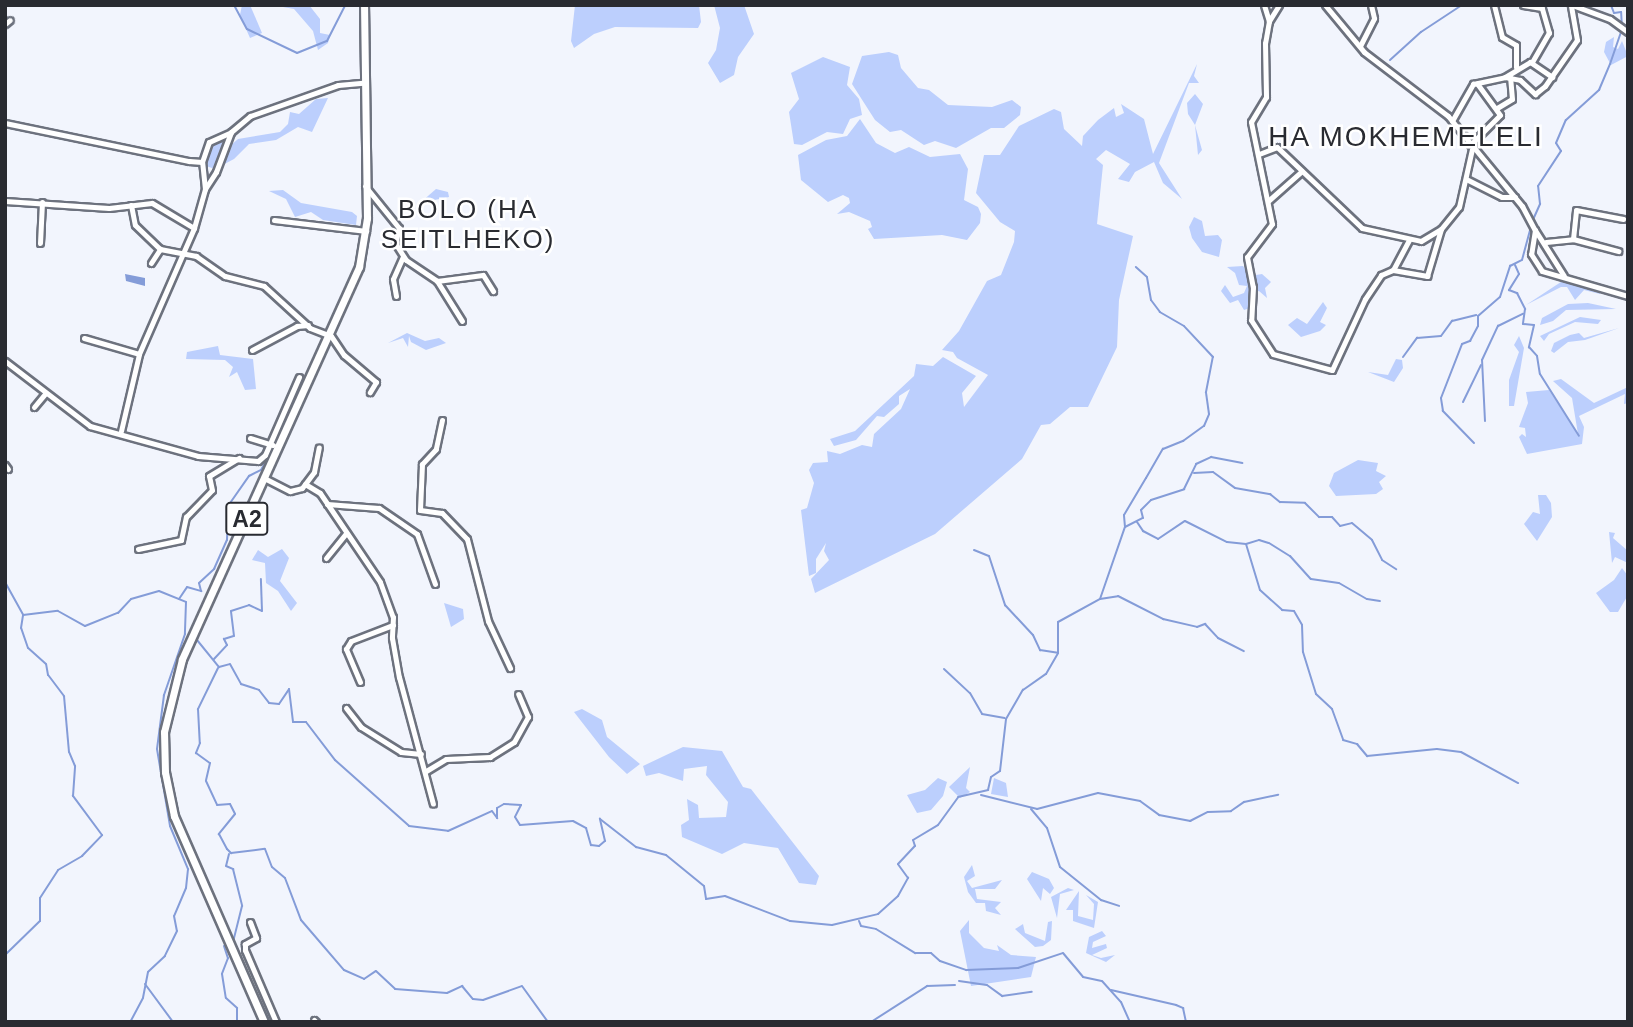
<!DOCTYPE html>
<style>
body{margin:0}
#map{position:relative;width:1633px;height:1027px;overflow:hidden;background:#f2f5fd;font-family:Arial,sans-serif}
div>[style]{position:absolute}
.green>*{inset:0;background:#bccffd}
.water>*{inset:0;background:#849cd8}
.stream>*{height:2px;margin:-1px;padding:0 1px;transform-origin:1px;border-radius:1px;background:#849cd8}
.roads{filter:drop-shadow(2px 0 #6d727e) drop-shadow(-2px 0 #6d727e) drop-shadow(0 2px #6d727e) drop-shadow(0 -2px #6d727e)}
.minor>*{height:5px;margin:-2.5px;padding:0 2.5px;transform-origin:2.5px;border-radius:2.5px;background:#fff}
.major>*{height:7px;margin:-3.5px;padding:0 3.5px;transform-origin:3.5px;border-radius:3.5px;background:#fff}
span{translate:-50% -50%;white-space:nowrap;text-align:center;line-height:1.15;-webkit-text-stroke:5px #fff;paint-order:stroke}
.shield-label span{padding:2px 5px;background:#fff;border:2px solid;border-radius:5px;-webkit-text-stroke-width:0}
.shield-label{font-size:23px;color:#292b31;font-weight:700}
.neighbourhood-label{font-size:26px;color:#292b31;letter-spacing:2px}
.quarter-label{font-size:28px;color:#292b31;letter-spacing:2px}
.frame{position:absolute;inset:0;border:7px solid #292b31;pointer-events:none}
</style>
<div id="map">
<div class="green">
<div style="clip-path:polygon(242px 5px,250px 5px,262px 33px,250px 38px,240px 15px)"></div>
<div style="clip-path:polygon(272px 5px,309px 5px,320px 19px,320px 33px,330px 35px,328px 43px,318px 50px,313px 31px,294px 9px)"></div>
<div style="clip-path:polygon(575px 5px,699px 5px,701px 22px,698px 28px,615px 27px,594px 34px,574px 48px,571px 41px)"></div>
<div style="clip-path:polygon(714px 5px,744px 5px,754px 34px,738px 57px,734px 75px,720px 83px,708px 63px,716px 50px,720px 28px)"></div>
<div style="clip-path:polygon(1614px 37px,1613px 47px,1618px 49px,1622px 41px,1628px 56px,1611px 65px,1604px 52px,1606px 42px)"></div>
<div style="clip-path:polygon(889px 52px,898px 55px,901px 68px,918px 88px,929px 90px,948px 105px,992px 107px,1012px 100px,1021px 107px,1020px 115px,1004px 128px,991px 128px,956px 148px,935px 141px,924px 145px,901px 130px,890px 132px,875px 120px,852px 84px,862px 56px)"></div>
<div style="clip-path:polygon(823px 57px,850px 67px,847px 85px,859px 99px,862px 115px,850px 119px,843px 134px,827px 132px,802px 145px,794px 144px,789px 112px,799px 99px,791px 73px)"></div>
<div style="clip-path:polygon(1197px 64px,1194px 76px,1199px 83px,1189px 83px,1159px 163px,1182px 199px,1163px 183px,1154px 162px,1135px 172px,1129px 182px,1118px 179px,1130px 164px,1106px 150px,1096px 159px,1103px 165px,1097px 224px,1133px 236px,1119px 300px,1117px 347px,1088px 407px,1070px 407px,1050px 424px,1041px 425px,1022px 459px,935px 534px,815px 593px,811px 579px,829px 560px,824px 551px,826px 543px,816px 559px,816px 573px,809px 576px,801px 510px,807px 508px,814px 483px,809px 470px,813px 463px,828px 462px,827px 451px,840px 454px,862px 445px,872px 447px,874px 434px,901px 409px,910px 389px,899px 396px,899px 404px,884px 417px,877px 416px,856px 440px,834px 446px,830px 439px,855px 431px,914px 376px,916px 364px,933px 366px,943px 357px,976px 376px,962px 393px,964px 407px,988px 375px,957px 358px,953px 352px,942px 350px,959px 331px,987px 281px,1001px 275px,1014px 242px,1015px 231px,1000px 222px,976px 193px,984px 155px,1000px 155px,1019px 126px,1054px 109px,1061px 112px,1064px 129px,1082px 146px,1083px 136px,1098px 120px,1114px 108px,1116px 117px,1124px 113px,1121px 104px,1144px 119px,1153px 154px)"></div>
<div style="clip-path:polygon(1195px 94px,1203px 104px,1195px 125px,1202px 150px,1198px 155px,1195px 125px,1188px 114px,1187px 103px)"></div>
<div style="clip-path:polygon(328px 98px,312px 132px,298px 127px,276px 140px,249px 144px,234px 159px,215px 169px,206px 166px,210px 148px,219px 139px,230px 146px,238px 139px,280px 132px,288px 124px,290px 112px,299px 114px,316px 99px)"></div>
<div style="clip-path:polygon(860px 119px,876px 143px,895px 153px,909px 147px,930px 157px,960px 154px,968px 169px,964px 200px,978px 207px,981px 214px,980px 223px,967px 240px,942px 235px,874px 239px,868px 229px,872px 227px,870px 221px,849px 212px,837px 214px,850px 203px,849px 198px,843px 195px,828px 202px,801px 180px,798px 155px,826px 140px,847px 136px)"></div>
<div style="clip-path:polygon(436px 189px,448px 192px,449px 197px,420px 203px)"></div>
<div style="clip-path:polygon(283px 190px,301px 203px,352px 212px,357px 216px,356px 225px,323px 220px,311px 212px,295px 217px,286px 199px,269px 191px)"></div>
<div style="clip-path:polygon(1194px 217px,1202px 221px,1205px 236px,1218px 235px,1222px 240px,1219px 257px,1202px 252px,1192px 238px,1189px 227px)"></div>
<div style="clip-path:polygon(1243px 266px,1250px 276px,1262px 274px,1271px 282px,1265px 288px,1267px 298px,1259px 291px,1250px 294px,1250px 308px,1244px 310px,1238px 300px,1230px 303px,1221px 291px,1225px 285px,1233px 297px,1244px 293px,1247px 286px,1239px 285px,1235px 273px,1227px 267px)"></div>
<div style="clip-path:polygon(1567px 278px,1602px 290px,1600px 294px,1584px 290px,1575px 300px,1567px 287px,1561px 287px,1526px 305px)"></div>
<div style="clip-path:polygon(1323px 302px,1327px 308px,1320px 322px,1326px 325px,1320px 331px,1301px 337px,1288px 325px,1297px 318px,1307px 324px)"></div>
<div style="clip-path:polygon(1588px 303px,1616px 309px,1566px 310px,1553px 321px,1540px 325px,1542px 318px,1568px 304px)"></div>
<div style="clip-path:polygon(1580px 317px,1601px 320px,1598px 324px,1575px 322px,1549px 334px,1544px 341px,1540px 336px)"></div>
<div style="clip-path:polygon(1619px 328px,1585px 340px,1568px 342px,1554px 353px,1551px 351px,1554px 343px,1570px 335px,1579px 333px,1584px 338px)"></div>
<div style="clip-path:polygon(407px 333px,425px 341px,439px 338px,446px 343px,426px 350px,411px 342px,409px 336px,408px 347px,403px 338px,388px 343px)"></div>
<div style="clip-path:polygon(1519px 336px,1524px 348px,1514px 406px,1509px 406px,1509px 380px,1519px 352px,1514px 345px)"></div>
<div style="clip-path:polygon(218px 346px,220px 355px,253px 359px,256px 389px,245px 390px,237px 372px,229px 377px,233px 367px,225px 360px,186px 359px,187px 352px)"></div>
<div style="clip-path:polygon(1396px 359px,1402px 360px,1403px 368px,1394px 382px,1368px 372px,1388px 375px)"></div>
<div style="clip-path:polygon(1561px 379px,1594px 403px,1628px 387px,1628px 403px,1624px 404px,1625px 394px,1579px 416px,1584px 427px,1582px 444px,1527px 454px,1519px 437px,1522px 434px,1526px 437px,1525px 428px,1519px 427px,1528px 403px,1526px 392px,1549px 390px,1578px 434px,1572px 398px,1553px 381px)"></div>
<div style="clip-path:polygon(1358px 460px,1378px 463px,1376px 471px,1386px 476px,1379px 482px,1383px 489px,1376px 494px,1336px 496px,1329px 486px,1334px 473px)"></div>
<div style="clip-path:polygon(1538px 495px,1546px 495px,1551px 503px,1552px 517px,1537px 541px,1524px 524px,1533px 512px,1540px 514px)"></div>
<div style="clip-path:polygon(1609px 532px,1615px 533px,1613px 538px,1628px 551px,1628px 563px,1615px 557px,1612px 563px)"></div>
<div style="clip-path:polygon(282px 549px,289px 558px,280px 581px,297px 603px,291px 611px,278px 591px,266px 583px,265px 563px,252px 560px,258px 550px,268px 557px)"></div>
<div style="clip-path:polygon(1622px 568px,1628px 576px,1628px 595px,1618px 612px,1610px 612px,1596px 593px,1614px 580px)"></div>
<div style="clip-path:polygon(444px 603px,463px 609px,464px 619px,451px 627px)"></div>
<div style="clip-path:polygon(582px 709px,602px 720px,607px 737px,640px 764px,627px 774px,609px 757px,574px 712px)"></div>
<div style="clip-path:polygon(683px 747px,722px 751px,743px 787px,751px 789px,819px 876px,816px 885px,799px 883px,778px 848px,744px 843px,722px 854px,682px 837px,681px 825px,689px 820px,687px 799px,698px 805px,699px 818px,726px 817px,728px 802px,706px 775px,707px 766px,684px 769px,683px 781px,659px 773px,646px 776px,643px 766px)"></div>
<div style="clip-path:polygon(970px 767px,966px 788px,970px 792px,960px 798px,949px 787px)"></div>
<div style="clip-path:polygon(938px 778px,947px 782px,943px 796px,931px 810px,917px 813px,907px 795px,925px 790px)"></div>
<div style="clip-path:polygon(994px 778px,1006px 783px,1008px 797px,991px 794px)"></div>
<div style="clip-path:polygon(972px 865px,975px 876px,967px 881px,972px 888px,1002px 880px,995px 889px,975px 889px,977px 899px,1001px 902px,995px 908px,1001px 915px,986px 911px,985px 903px,976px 903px,968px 892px,964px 877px)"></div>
<div style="clip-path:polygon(1032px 872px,1049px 879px,1054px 888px,1050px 894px,1043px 888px,1041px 901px,1027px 879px)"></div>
<div style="clip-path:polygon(1068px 888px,1074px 890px,1060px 894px,1057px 918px,1051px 897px)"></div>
<div style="clip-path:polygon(1079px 891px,1078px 916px,1093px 920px,1094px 904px,1086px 895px,1098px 902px,1094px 928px,1073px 921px,1073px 910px,1066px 910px)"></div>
<div style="clip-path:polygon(969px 920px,969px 933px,984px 948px,999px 951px,997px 945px,1011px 955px,1036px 957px,1031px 977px,971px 986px,960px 931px)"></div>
<div style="clip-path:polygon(1052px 921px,1051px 940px,1043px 946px,1035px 947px,1015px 929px,1023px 924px,1025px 933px,1045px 941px,1048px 922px)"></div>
<div style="clip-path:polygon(1102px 931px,1106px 936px,1093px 942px,1092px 948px,1106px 944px,1107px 948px,1092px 955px,1101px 958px,1115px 955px,1106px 962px,1086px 953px,1089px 937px)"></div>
</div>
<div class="water">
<div style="clip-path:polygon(125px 274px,145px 278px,145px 286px,126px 281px)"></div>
</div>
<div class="stream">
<div style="left:234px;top:5px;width:27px;rotate:62deg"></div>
<div style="left:247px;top:29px;width:55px;rotate:25.6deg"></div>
<div style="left:297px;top:53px;width:32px;rotate:-22deg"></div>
<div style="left:327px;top:41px;width:39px;rotate:-63deg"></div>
<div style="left:345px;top:6px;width:12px;rotate:-5deg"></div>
<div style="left:1390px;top:60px;width:42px;rotate:-42.1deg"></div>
<div style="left:1421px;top:32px;width:49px;rotate:-33.4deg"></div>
<div style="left:1532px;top:222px;width:20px;rotate:-66deg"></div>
<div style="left:1540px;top:204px;width:18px;rotate:-96deg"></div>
<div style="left:1538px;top:186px;width:42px;rotate:-56.7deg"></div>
<div style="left:1561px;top:151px;width:9px;rotate:-122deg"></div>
<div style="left:1556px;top:143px;width:25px;rotate:-67deg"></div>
<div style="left:1566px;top:120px;width:45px;rotate:-42.3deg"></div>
<div style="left:1599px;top:90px;width:28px;rotate:-67deg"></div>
<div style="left:1610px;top:64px;width:37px;rotate:-71deg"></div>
<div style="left:1622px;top:29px;width:17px;rotate:-93deg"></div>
<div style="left:1621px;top:12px;width:7px;rotate:172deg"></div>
<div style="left:1614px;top:13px;width:9px;rotate:-111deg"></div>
<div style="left:1515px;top:265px;width:10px;rotate:66deg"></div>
<div style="left:1519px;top:274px;width:19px;rotate:122deg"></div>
<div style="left:1509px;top:290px;width:9px;rotate:21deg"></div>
<div style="left:1517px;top:293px;width:18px;rotate:63deg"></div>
<div style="left:1525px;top:309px;width:15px;rotate:98deg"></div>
<div style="left:1523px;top:324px;width:11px;rotate:5deg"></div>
<div style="left:1534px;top:325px;width:23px;rotate:103deg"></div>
<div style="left:1529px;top:347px;width:12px;rotate:48deg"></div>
<div style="left:1537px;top:356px;width:18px;rotate:81deg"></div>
<div style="left:1540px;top:374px;width:73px;rotate:57.8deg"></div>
<div style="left:1403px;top:357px;width:24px;rotate:-54deg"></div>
<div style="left:1417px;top:338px;width:24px;rotate:-5deg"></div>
<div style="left:1441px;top:336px;width:19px;rotate:-54deg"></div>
<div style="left:1452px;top:321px;width:25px;rotate:-14deg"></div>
<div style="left:296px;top:398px;width:13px;rotate:-72deg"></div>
<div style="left:1463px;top:402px;width:41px;rotate:-64.1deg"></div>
<div style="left:1485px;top:421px;width:61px;rotate:-92.8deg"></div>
<div style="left:1482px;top:360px;width:38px;rotate:-65deg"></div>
<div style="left:1498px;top:326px;width:28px;rotate:-26deg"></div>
<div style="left:1474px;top:443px;width:45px;rotate:-134.1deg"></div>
<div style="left:1443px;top:411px;width:13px;rotate:-99deg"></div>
<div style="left:1441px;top:398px;width:58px;rotate:-68.7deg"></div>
<div style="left:1462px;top:344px;width:9px;rotate:-21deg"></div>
<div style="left:1470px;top:341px;width:17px;rotate:-62deg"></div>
<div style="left:1478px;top:326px;width:10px;rotate:-90deg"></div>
<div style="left:1478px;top:316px;width:29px;rotate:-41deg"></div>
<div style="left:1500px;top:297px;width:33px;rotate:-72deg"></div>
<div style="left:1510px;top:266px;width:13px;rotate:-27deg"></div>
<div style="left:1522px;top:260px;width:34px;rotate:-75deg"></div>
<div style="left:275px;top:444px;width:31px;rotate:-65deg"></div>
<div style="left:1194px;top:473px;width:19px;rotate:-3deg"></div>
<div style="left:1213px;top:472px;width:27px;rotate:36deg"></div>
<div style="left:1235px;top:488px;width:36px;rotate:10deg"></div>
<div style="left:1270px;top:494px;width:13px;rotate:39deg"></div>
<div style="left:1280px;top:502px;width:25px;rotate:2deg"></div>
<div style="left:1305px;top:503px;width:20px;rotate:45deg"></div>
<div style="left:1319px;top:517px;width:13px"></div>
<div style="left:1332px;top:517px;width:12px;rotate:48deg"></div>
<div style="left:1340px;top:526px;width:12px;rotate:-14deg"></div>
<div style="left:1352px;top:523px;width:26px;rotate:40deg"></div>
<div style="left:1372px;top:540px;width:22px;rotate:63deg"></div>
<div style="left:1382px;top:560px;width:17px;rotate:33deg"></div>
<div style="left:1137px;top:522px;width:11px;rotate:56deg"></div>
<div style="left:1143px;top:531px;width:17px;rotate:28deg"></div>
<div style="left:1158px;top:539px;width:32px;rotate:-34deg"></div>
<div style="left:1185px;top:521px;width:47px;rotate:26.6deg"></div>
<div style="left:1227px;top:542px;width:19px;rotate:6deg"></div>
<div style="left:1246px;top:544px;width:48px;rotate:73.1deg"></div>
<div style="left:1260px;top:590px;width:30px;rotate:42deg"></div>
<div style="left:1282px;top:610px;width:12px;rotate:5deg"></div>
<div style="left:1294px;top:611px;width:16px;rotate:60deg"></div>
<div style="left:1302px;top:625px;width:27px;rotate:88deg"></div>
<div style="left:1303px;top:652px;width:44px;rotate:72.8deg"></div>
<div style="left:1316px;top:694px;width:22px;rotate:43deg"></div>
<div style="left:1332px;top:709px;width:33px;rotate:70deg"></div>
<div style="left:1343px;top:740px;width:15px;rotate:16deg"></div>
<div style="left:1357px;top:744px;width:16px;rotate:50deg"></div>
<div style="left:1367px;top:756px;width:70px;rotate:-5.7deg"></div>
<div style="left:1437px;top:749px;width:24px;rotate:7deg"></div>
<div style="left:1461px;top:752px;width:65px;rotate:28.5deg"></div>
<div style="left:1125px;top:527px;width:20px;rotate:-27deg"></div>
<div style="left:1143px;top:518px;width:8px;rotate:-104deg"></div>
<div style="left:1141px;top:510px;width:14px;rotate:-45deg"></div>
<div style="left:1151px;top:500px;width:35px;rotate:-18deg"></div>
<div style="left:1184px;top:489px;width:28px;rotate:-64deg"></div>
<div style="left:1196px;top:464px;width:17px;rotate:-25deg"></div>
<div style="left:1211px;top:457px;width:32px;rotate:11deg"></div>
<div style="left:1246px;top:544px;width:14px;rotate:-17deg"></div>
<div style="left:1259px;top:540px;width:10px;rotate:17deg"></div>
<div style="left:1269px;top:543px;width:25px;rotate:32deg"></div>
<div style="left:1290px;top:556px;width:31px;rotate:48deg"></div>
<div style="left:1311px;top:579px;width:28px;rotate:8deg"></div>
<div style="left:1339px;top:583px;width:32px;rotate:30deg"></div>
<div style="left:1367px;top:599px;width:13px;rotate:9deg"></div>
<div style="left:974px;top:550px;width:16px;rotate:22deg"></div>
<div style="left:989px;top:556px;width:52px;rotate:71.9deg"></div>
<div style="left:1005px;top:605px;width:41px;rotate:47deg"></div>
<div style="left:1033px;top:635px;width:17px;rotate:65deg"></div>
<div style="left:1040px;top:650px;width:18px;rotate:9deg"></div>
<div style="left:5px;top:582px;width:38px;rotate:61deg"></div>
<div style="left:23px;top:615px;width:35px;rotate:-7deg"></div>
<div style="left:58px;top:611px;width:31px;rotate:29deg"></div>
<div style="left:85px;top:626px;width:35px;rotate:-22deg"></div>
<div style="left:118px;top:613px;width:19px;rotate:-47deg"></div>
<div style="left:131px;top:599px;width:29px;rotate:-16deg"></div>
<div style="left:159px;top:591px;width:29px;rotate:22deg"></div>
<div style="left:186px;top:602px;width:32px;rotate:92deg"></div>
<div style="left:185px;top:634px;width:65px;rotate:109deg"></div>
<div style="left:164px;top:695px;width:54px;rotate:97.4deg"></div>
<div style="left:157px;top:749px;width:78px;rotate:80.4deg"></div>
<div style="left:170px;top:826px;width:47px;rotate:67.3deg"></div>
<div style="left:188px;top:869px;width:19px;rotate:96deg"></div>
<div style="left:186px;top:888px;width:30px;rotate:113deg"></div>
<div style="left:174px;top:916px;width:15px;rotate:79deg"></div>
<div style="left:177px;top:931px;width:28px;rotate:116deg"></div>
<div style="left:165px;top:956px;width:23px;rotate:137deg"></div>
<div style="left:148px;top:972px;width:26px;rotate:101deg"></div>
<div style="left:143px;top:998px;width:27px;rotate:118deg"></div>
<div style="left:179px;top:599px;width:14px;rotate:-56deg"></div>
<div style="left:187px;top:587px;width:15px;rotate:16deg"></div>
<div style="left:201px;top:591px;width:8px;rotate:-104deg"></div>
<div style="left:199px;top:583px;width:21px;rotate:-43deg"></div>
<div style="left:214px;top:569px;width:32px;rotate:-66deg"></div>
<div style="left:227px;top:540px;width:34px;rotate:-88deg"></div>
<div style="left:228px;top:506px;width:37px;rotate:-55deg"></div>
<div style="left:249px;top:476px;width:13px;rotate:-27deg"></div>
<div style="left:261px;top:470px;width:25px;rotate:-61deg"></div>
<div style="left:1100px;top:599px;width:18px;rotate:-9deg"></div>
<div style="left:1118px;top:596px;width:51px;rotate:27.1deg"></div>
<div style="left:1163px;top:619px;width:35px;rotate:13deg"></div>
<div style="left:1197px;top:627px;width:9px;rotate:-21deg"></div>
<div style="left:1205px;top:624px;width:19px;rotate:47deg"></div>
<div style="left:1218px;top:638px;width:29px;rotate:27deg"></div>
<div style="left:197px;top:640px;width:35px;rotate:51deg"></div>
<div style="left:219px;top:667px;width:11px;rotate:-15deg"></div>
<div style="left:230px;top:664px;width:23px;rotate:61deg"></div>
<div style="left:241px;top:684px;width:19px;rotate:18deg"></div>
<div style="left:259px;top:690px;width:16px;rotate:52deg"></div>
<div style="left:269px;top:703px;width:10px;rotate:6deg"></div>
<div style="left:279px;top:704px;width:18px;rotate:-56deg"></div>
<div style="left:289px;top:689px;width:33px;rotate:83deg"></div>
<div style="left:293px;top:722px;width:13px"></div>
<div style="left:306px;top:722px;width:48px;rotate:52.7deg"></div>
<div style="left:335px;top:760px;width:99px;rotate:41.7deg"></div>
<div style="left:409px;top:826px;width:39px;rotate:7deg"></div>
<div style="left:448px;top:831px;width:48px;rotate:-24.4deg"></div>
<div style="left:492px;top:811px;width:9px;rotate:54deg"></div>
<div style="left:497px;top:818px;width:10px;rotate:-90deg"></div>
<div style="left:497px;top:808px;width:8px;rotate:-30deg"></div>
<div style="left:504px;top:804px;width:17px;rotate:3deg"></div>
<div style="left:521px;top:805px;width:13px;rotate:117deg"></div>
<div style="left:515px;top:817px;width:9px;rotate:58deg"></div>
<div style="left:520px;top:825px;width:53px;rotate:-4.3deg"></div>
<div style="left:573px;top:821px;width:15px;rotate:28deg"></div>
<div style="left:586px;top:828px;width:18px;rotate:74deg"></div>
<div style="left:591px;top:845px;width:8px;rotate:7deg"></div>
<div style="left:599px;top:846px;width:8px;rotate:-40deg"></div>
<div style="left:605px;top:841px;width:23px;rotate:-103deg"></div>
<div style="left:600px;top:819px;width:46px;rotate:37.9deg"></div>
<div style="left:636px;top:847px;width:31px;rotate:15deg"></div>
<div style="left:666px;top:855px;width:49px;rotate:39.2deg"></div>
<div style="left:704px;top:886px;width:13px;rotate:81deg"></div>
<div style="left:706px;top:899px;width:19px;rotate:-9deg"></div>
<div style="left:725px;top:896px;width:70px;rotate:21deg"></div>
<div style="left:790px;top:921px;width:42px;rotate:5.4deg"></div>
<div style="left:832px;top:925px;width:47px;rotate:-13.4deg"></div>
<div style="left:878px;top:914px;width:27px;rotate:-42deg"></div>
<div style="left:898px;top:896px;width:21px;rotate:-61deg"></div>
<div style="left:908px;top:878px;width:17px;rotate:-126deg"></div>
<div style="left:898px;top:864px;width:25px;rotate:-47deg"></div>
<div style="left:915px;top:846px;width:6px;rotate:-108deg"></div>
<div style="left:913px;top:840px;width:29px;rotate:-31deg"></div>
<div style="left:938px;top:825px;width:34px;rotate:-54deg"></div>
<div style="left:958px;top:797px;width:31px;rotate:-13deg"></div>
<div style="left:988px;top:790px;width:13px;rotate:-77deg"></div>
<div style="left:991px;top:777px;width:11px;rotate:-34deg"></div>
<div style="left:1000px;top:771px;width:52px;rotate:-83.4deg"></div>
<div style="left:1006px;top:719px;width:34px;rotate:-60deg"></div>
<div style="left:1023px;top:690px;width:28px;rotate:-35deg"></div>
<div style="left:1046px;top:674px;width:24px;rotate:-60deg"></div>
<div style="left:1058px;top:653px;width:31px;rotate:-90deg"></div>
<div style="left:1058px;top:622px;width:48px;rotate:-28.7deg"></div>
<div style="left:1100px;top:599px;width:76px;rotate:-70.9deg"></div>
<div style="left:1125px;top:527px;width:12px;rotate:-95deg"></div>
<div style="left:1124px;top:515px;width:43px;rotate:-59.3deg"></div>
<div style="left:1146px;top:478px;width:34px;rotate:-60deg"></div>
<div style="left:1163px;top:449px;width:22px;rotate:-22deg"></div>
<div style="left:1183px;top:441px;width:26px;rotate:-36deg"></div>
<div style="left:1204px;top:426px;width:13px;rotate:-67deg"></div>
<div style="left:1209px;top:414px;width:22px;rotate:-98deg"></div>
<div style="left:1206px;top:392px;width:36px;rotate:-79deg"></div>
<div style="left:1213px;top:357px;width:42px;rotate:-133.1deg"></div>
<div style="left:1184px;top:326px;width:28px;rotate:-150deg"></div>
<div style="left:1160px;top:312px;width:15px;rotate:-127deg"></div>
<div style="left:1151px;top:300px;width:23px;rotate:-100deg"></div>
<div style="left:1147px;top:277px;width:15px;rotate:-138deg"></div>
<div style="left:214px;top:659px;width:19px;rotate:-47deg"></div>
<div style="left:227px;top:645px;width:7px;rotate:-117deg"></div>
<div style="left:224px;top:639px;width:10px;rotate:-17deg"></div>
<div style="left:234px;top:636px;width:25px;rotate:-97deg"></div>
<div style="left:231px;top:611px;width:19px;rotate:-18deg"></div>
<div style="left:249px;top:605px;width:14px;rotate:25deg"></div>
<div style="left:262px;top:611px;width:32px;rotate:-92deg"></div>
<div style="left:218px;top:668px;width:46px;rotate:116deg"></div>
<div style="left:198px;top:709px;width:34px;rotate:87deg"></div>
<div style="left:200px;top:743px;width:11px;rotate:112deg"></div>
<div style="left:196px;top:753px;width:17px;rotate:36deg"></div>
<div style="left:210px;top:763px;width:18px;rotate:103deg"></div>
<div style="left:206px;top:781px;width:26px;rotate:65deg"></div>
<div style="left:217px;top:805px;width:13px;rotate:-4deg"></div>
<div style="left:230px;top:804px;width:11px;rotate:63deg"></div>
<div style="left:235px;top:814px;width:26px;rotate:129deg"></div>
<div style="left:219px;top:834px;width:17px;rotate:62deg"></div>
<div style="left:227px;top:849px;width:6px;rotate:45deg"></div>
<div style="left:231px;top:853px;width:34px;rotate:-7deg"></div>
<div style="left:265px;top:849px;width:19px;rotate:69deg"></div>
<div style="left:272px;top:867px;width:17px;rotate:40deg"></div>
<div style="left:285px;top:878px;width:45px;rotate:69.1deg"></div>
<div style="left:301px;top:920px;width:66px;rotate:49.3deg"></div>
<div style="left:344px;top:970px;width:22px;rotate:24deg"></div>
<div style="left:364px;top:979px;width:14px;rotate:-34deg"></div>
<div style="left:376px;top:971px;width:26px;rotate:43deg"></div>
<div style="left:395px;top:989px;width:52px;rotate:4.4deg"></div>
<div style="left:447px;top:993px;width:17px;rotate:-25deg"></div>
<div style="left:462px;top:986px;width:17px;rotate:50deg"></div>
<div style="left:473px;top:999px;width:10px;rotate:6deg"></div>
<div style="left:483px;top:1000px;width:41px;rotate:-19.7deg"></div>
<div style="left:522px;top:986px;width:44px;rotate:54.2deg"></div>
<div style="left:944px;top:669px;width:35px;rotate:43deg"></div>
<div style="left:970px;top:693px;width:24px;rotate:60deg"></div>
<div style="left:982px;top:714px;width:23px;rotate:10deg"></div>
<div style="left:981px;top:795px;width:58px;rotate:14deg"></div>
<div style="left:1037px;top:809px;width:63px;rotate:-14.7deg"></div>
<div style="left:1098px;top:793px;width:43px;rotate:10.8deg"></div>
<div style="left:1140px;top:801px;width:24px;rotate:36deg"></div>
<div style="left:1159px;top:815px;width:32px;rotate:11deg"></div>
<div style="left:1190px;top:821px;width:20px;rotate:-27deg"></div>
<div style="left:1208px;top:812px;width:23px;rotate:-2deg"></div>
<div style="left:1231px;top:811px;width:16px;rotate:-35deg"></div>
<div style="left:1244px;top:802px;width:35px;rotate:-12deg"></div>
<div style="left:1031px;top:809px;width:25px;rotate:50deg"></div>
<div style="left:1047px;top:828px;width:41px;rotate:71.6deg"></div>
<div style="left:1060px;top:867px;width:53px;rotate:38.8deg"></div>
<div style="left:1101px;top:900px;width:19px;rotate:18deg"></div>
<div style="left:229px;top:854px;width:12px;rotate:104deg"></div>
<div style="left:226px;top:866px;width:8px;rotate:23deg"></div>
<div style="left:233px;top:869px;width:38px;rotate:76deg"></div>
<div style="left:242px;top:906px;width:38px;rotate:104deg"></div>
<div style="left:859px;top:921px;width:5px;rotate:68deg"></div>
<div style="left:861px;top:926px;width:15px;rotate:11deg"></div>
<div style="left:876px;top:929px;width:46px;rotate:31.6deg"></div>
<div style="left:915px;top:953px;width:16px"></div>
<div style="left:931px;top:953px;width:12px;rotate:42deg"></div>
<div style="left:940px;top:961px;width:28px;rotate:19deg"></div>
<div style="left:966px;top:970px;width:52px;rotate:-2.2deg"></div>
<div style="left:1018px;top:968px;width:47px;rotate:-18.4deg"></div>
<div style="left:1063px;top:953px;width:31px;rotate:50deg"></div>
<div style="left:1083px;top:977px;width:19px;rotate:12deg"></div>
<div style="left:1102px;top:981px;width:28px;rotate:48deg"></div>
<div style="left:1121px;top:1002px;width:22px;rotate:66deg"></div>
<div style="left:224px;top:946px;width:13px;rotate:72deg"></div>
<div style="left:228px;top:958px;width:17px;rotate:111deg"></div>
<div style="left:222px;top:974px;width:24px;rotate:81deg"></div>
<div style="left:226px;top:998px;width:15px;rotate:42deg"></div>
<div style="left:237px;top:1008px;width:14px;rotate:90deg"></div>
<div style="left:5px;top:955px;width:49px;rotate:-44.2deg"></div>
<div style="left:40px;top:921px;width:23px;rotate:-90deg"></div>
<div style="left:40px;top:898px;width:33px;rotate:-57deg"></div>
<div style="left:58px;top:870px;width:28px;rotate:-30deg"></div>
<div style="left:82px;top:856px;width:29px;rotate:-46deg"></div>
<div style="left:102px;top:835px;width:49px;rotate:-126.6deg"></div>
<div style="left:73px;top:796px;width:30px;rotate:-86deg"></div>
<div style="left:75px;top:766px;width:15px;rotate:-113deg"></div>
<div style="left:69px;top:752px;width:56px;rotate:-95.1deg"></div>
<div style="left:64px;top:696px;width:26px;rotate:-127deg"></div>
<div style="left:48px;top:675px;width:11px;rotate:-100deg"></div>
<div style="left:46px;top:664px;width:24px;rotate:-138deg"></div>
<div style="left:28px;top:648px;width:21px;rotate:-109deg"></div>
<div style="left:21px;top:628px;width:13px;rotate:-81deg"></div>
<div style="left:959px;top:981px;width:28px;rotate:8deg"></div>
<div style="left:987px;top:985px;width:19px;rotate:36deg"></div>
<div style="left:1002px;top:996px;width:30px;rotate:-8deg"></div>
<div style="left:145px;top:984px;width:47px;rotate:53.6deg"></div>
<div style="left:1111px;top:990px;width:67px;rotate:13deg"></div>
<div style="left:1176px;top:1005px;width:8px;rotate:23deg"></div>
<div style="left:1183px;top:1008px;width:14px;rotate:78deg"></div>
<div style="left:871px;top:1022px;width:67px;rotate:-32.7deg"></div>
<div style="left:927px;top:986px;width:28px;rotate:-2deg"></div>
</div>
<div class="roads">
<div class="minor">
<div style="left:1264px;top:5px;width:17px;rotate:73deg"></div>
<div style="left:1279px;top:5px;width:19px;rotate:122deg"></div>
<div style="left:1269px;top:21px;width:22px;rotate:100deg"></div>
<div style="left:1265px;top:43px;width:54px;rotate:88.9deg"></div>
<div style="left:1266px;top:97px;width:29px;rotate:121deg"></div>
<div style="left:1251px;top:122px;width:104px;rotate:78.4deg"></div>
<div style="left:1272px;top:224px;width:41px;rotate:127.1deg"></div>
<div style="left:1247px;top:257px;width:31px;rotate:79deg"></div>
<div style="left:1253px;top:287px;width:33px;rotate:93deg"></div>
<div style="left:1251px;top:320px;width:40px;rotate:57.1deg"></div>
<div style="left:1273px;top:354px;width:61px;rotate:15.2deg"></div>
<div style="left:1332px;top:370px;width:78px;rotate:-65.1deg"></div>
<div style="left:1365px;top:299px;width:29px;rotate:-56deg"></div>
<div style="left:1381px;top:275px;width:13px;rotate:-23deg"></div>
<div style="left:1393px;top:270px;width:34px;rotate:-62deg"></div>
<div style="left:1325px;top:5px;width:61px;rotate:50.3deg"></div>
<div style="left:1364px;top:52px;width:106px;rotate:37.3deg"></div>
<div style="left:1448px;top:116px;width:117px;rotate:50.6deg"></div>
<div style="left:1522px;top:206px;width:27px;rotate:62deg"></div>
<div style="left:1535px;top:230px;width:24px;rotate:99deg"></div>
<div style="left:1531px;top:254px;width:20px;rotate:57deg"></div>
<div style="left:1542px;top:271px;width:90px;rotate:16.2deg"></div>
<div style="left:1494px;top:5px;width:33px;rotate:76deg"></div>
<div style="left:1502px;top:37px;width:16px;rotate:30deg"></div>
<div style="left:1516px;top:45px;width:22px;rotate:90deg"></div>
<div style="left:1523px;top:5px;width:19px;rotate:9deg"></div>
<div style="left:1572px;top:5px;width:40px;rotate:20.2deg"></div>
<div style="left:1610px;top:19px;width:22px;rotate:36deg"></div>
<div style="left:5px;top:24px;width:6px;rotate:-39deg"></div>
<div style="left:1360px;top:46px;width:31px;rotate:-63deg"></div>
<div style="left:1374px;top:18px;width:13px;rotate:-103deg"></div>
<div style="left:1532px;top:62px;width:34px;rotate:-60deg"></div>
<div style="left:1549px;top:33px;width:29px;rotate:-106deg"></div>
<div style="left:1505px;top:77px;width:15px;rotate:11deg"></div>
<div style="left:1520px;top:80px;width:21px;rotate:43deg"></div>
<div style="left:1535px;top:94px;width:13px;rotate:-39deg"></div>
<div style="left:1545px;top:86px;width:56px;rotate:-55.2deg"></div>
<div style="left:1577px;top:40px;width:36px;rotate:-100deg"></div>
<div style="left:1497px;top:108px;width:17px;rotate:-31deg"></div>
<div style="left:1512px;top:99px;width:22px;rotate:-95deg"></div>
<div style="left:1452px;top:121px;width:43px;rotate:-60.4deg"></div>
<div style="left:1473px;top:84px;width:33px;rotate:-12deg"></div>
<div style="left:1505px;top:77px;width:29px;rotate:-31deg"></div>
<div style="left:1530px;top:62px;width:27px;rotate:34deg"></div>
<div style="left:5px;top:123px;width:188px;rotate:11.7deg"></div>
<div style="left:189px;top:161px;width:13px;rotate:4deg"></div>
<div style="left:202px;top:162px;width:21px;rotate:-71deg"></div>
<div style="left:209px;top:142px;width:24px;rotate:-24deg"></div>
<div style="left:1470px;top:145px;width:42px;rotate:-45deg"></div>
<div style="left:1500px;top:115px;width:39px;rotate:-126deg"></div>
<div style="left:1259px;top:154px;width:19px;rotate:-21deg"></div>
<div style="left:1277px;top:147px;width:117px;rotate:43.6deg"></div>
<div style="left:1362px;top:228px;width:60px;rotate:12.4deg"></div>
<div style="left:1421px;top:241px;width:23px;rotate:-31deg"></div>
<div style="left:1441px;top:229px;width:28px;rotate:-51deg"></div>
<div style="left:1459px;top:207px;width:59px;rotate:-77.4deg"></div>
<div style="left:1466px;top:179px;width:40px;rotate:26.6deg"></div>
<div style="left:1502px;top:197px;width:13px"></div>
<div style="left:365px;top:186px;width:54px;rotate:51deg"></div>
<div style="left:399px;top:228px;width:16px;rotate:105deg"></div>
<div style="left:395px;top:243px;width:20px;rotate:57deg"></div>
<div style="left:406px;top:260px;width:37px;rotate:34deg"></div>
<div style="left:437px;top:281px;width:46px;rotate:-7.4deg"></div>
<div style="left:483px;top:275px;width:19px;rotate:58deg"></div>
<div style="left:205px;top:189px;width:20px;rotate:-57deg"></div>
<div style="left:216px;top:172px;width:43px;rotate:-69.4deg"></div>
<div style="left:231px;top:132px;width:25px;rotate:-40deg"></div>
<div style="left:250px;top:116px;width:93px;rotate:-19.4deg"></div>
<div style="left:338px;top:85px;width:25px;rotate:-5deg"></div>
<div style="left:5px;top:201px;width:104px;rotate:3.9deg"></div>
<div style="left:109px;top:208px;width:43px;rotate:-6.6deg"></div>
<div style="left:152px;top:203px;width:49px;rotate:30.8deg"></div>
<div style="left:1268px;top:201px;width:45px;rotate:-41.4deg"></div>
<div style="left:131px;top:205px;width:20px;rotate:79deg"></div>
<div style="left:135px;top:225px;width:35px;rotate:44deg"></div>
<div style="left:160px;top:249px;width:37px;rotate:11deg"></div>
<div style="left:196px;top:256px;width:35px;rotate:35deg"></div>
<div style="left:225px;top:276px;width:40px;rotate:14.4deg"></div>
<div style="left:264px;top:286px;width:62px;rotate:42.4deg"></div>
<div style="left:310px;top:328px;width:22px;rotate:21deg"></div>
<div style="left:331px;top:336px;width:23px;rotate:56deg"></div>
<div style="left:344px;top:355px;width:42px;rotate:40.2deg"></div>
<div style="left:376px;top:382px;width:12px;rotate:121deg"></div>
<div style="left:274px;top:220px;width:93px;rotate:6.8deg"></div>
<div style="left:1535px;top:230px;width:54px;rotate:57.8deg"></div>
<div style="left:1573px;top:239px;width:29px;rotate:-84deg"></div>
<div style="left:1576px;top:210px;width:48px;rotate:10.8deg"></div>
<div style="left:1546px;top:242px;width:27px;rotate:-6deg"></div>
<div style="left:1573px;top:239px;width:47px;rotate:14.9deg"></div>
<div style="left:40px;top:243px;width:41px;rotate:-87.2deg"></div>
<div style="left:151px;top:263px;width:17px;rotate:-57deg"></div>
<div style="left:1393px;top:270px;width:35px;rotate:10deg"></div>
<div style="left:1427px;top:276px;width:49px;rotate:-73.4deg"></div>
<div style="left:437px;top:281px;width:47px;rotate:58deg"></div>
<div style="left:396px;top:296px;width:17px;rotate:-100deg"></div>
<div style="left:393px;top:279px;width:24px;rotate:-66deg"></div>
<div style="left:84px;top:338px;width:57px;rotate:16.2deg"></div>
<div style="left:252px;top:350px;width:51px;rotate:-28.1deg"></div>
<div style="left:297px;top:326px;width:11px;rotate:-5deg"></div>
<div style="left:5px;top:361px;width:107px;rotate:37.4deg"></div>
<div style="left:90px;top:426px;width:112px;rotate:15.5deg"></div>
<div style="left:198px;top:456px;width:60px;rotate:4.8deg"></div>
<div style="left:258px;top:461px;width:9px;rotate:-41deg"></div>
<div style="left:265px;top:455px;width:85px;rotate:-66.4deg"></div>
<div style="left:34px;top:407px;width:17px;rotate:-50deg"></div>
<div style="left:442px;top:420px;width:30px;rotate:102deg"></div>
<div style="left:436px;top:449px;width:21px;rotate:133deg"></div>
<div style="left:422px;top:464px;width:46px;rotate:92.5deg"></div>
<div style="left:420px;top:510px;width:22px;rotate:8deg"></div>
<div style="left:442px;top:513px;width:36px;rotate:46deg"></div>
<div style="left:467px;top:539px;width:85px;rotate:75.6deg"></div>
<div style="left:488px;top:621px;width:52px;rotate:64.9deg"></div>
<div style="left:121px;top:431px;width:79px;rotate:-76.8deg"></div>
<div style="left:139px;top:354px;width:137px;rotate:-66.4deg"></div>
<div style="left:194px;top:228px;width:41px;rotate:-74.2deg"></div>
<div style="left:205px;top:189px;width:27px;rotate:-96deg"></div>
<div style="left:250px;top:438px;width:24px;rotate:17deg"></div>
<div style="left:5px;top:465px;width:5px;rotate:53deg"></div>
<div style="left:266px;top:479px;width:27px;rotate:27deg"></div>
<div style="left:290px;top:491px;width:12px;rotate:-14deg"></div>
<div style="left:302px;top:488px;width:20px;rotate:-53deg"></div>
<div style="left:314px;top:472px;width:25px;rotate:-79deg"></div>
<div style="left:305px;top:484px;width:17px;rotate:31deg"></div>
<div style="left:320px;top:493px;width:107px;rotate:56deg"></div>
<div style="left:380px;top:582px;width:37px;rotate:70deg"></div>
<div style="left:393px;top:617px;width:21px;rotate:93deg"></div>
<div style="left:392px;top:638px;width:40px;rotate:80deg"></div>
<div style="left:399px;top:677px;width:131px;rotate:75deg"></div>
<div style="left:327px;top:504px;width:52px;rotate:4.4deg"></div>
<div style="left:379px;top:508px;width:46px;rotate:34.4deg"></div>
<div style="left:417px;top:534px;width:53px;rotate:70.2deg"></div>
<div style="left:138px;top:549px;width:44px;rotate:-11.8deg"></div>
<div style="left:181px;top:540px;width:24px;rotate:-78deg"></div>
<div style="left:186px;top:517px;width:37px;rotate:-46deg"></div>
<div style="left:212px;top:490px;width:14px;rotate:-102deg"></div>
<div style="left:209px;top:476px;width:35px;rotate:-31deg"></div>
<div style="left:326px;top:558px;width:32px;rotate:-51deg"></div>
<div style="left:360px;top:682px;width:36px;rotate:-113deg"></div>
<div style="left:346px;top:649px;width:9px;rotate:-58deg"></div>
<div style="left:351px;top:641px;width:45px;rotate:-20.9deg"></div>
<div style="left:346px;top:708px;width:24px;rotate:52deg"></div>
<div style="left:361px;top:727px;width:47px;rotate:32deg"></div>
<div style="left:401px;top:752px;width:20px;rotate:6deg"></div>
<div style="left:426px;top:771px;width:23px;rotate:-31deg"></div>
<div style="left:446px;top:759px;width:44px;rotate:-2.6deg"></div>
<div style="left:490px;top:757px;width:28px;rotate:-32deg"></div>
<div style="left:514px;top:742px;width:29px;rotate:-61deg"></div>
<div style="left:528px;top:717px;width:25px;rotate:-113deg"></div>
<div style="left:250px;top:922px;width:17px;rotate:69deg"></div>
<div style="left:256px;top:938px;width:13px;rotate:151deg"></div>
<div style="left:245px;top:944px;width:6px;rotate:90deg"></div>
<div style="left:245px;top:950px;width:78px;rotate:66.7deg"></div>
<div style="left:314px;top:1020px;width:3px;rotate:45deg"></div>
</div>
<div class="major">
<div style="left:264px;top:1022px;width:225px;rotate:-113.6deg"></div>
<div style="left:174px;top:816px;width:45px;rotate:-101.6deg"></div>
<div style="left:165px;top:772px;width:40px;rotate:-91.4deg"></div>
<div style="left:164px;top:732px;width:75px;rotate:-76.1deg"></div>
<div style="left:182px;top:659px;width:430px;rotate:-65.7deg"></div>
<div style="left:359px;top:267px;width:50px;rotate:-80.7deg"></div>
<div style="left:367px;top:218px;width:213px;rotate:-90.8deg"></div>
</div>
</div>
<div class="shield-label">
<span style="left:247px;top:519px">A2</span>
</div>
<div class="neighbourhood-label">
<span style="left:468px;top:225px">BOLO (HA<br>SEITLHEKO)</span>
</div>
<div class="quarter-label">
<span style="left:1406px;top:137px">HA MOKHEMELELI</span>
</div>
<div class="frame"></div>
</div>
